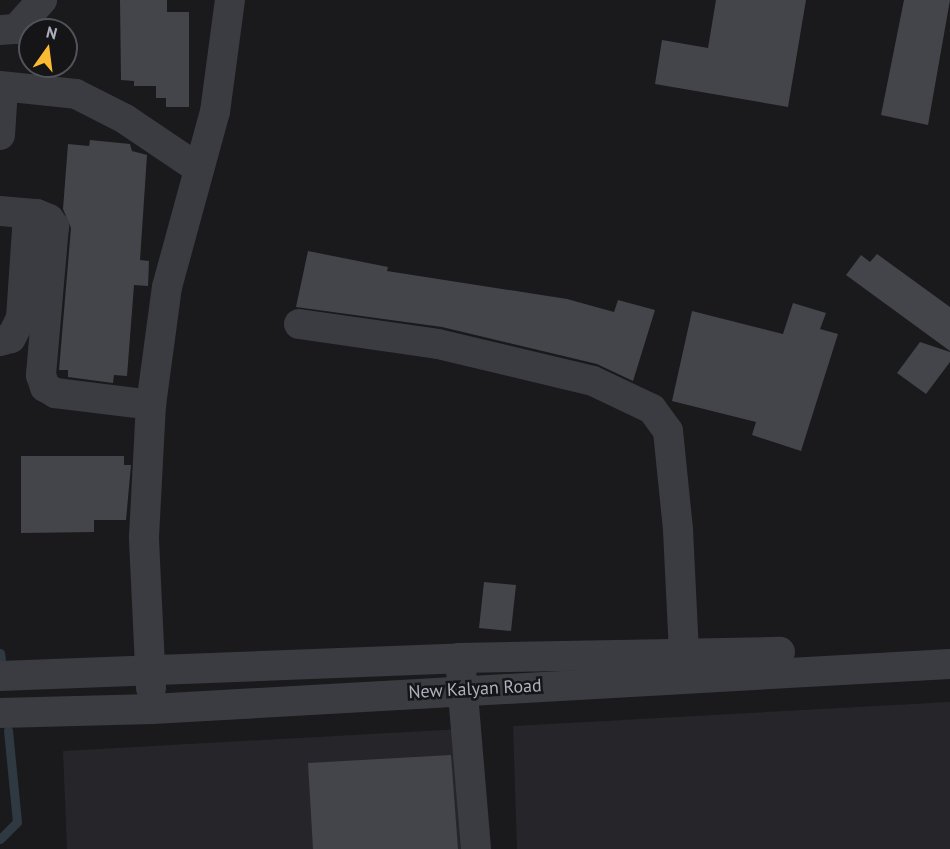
<!DOCTYPE html>
<style>
body{margin:0}
#map{position:relative;width:950px;height:849px;overflow:hidden;background:#1a1a1d;font-family:"PT Sans",sans-serif}
div>[style]{position:absolute}
.built>*{inset:0;background:#26262a}
.stream>*{height:9px;margin:-4.5px;padding:0 4.5px;transform-origin:4.5px;border-radius:4.5px;background:#2f3942}
.building>*{inset:0;background:#44454a}
.minor>*{height:30px;margin:-15px;padding:0 15px;transform-origin:15px;border-radius:15px;background:#3b3c42}
span{translate:-50% -50%;white-space:nowrap;text-align:center;line-height:1.15;-webkit-text-stroke:5px #151518;paint-order:stroke}
.street-label{font-size:18px;color:#acb1bd}
.north{position:absolute;left:18px;top:18px;width:60px;height:60px;box-sizing:border-box;background:#151518;border:2px solid #51535a;border-radius:50%;rotate:14deg;font-size:16px;font-weight:700;line-height:24px;text-align:center;color:#acb1bd}
.north::after{content:'';display:block;margin:auto;width:21px;height:27px;background:#fcb933;clip-path:polygon(50% 0,100% 100%,50% 72%,0 100%)}
</style>
<div id="map">
<div class="built">
<div style="clip-path:polygon(950px 702px,950px 849px,517px 849px,513px 726px)"></div>
<div style="clip-path:polygon(462px 729px,466px 849px,67px 849px,63px 751px)"></div>
</div>
<div class="stream">
<div style="left:0;top:653px;width:6px;rotate:81deg"></div>
<div style="left:0;top:839px;width:24px;rotate:-45deg"></div>
<div style="left:17px;top:822px;width:92px;rotate:-95.6deg"></div>
</div>
<div class="building">
<div style="clip-path:polygon(120px 0,167px 0,167px 12px,189px 12px,189px 107px,166px 107px,166px 98px,156px 98px,156px 86px,134px 86px,134px 81px,121px 80px)"></div>
<div style="clip-path:polygon(716px 0,806px 0,788px 107px,655px 84px,662px 40px,708px 48px)"></div>
<div style="clip-path:polygon(904px 0,950px 0,928px 125px,881px 115px)"></div>
<div style="clip-path:polygon(90px 140px,130px 144px,132px 151px,147px 155px,140px 260px,149px 261px,148px 286px,134px 285px,127px 376px,114px 375px,113px 383px,68px 377px,68px 370px,59px 370px,71px 228px,63px 209px,68px 144px,89px 146px)"></div>
<div style="clip-path:polygon(308px 251px,388px 267px,387px 271px,567px 299px,614px 312px,618px 300px,655px 310px,633px 381px,597px 364px,442px 327px,296px 307px)"></div>
<div style="clip-path:polygon(877px 254px,950px 307px,950px 351px,846px 275px,861px 255px,870px 262px)"></div>
<div style="clip-path:polygon(793px 303px,826px 313px,820px 329px,838px 334px,801px 451px,752px 435px,756px 422px,672px 401px,692px 311px,783px 334px)"></div>
<div style="clip-path:polygon(920px 342px,950px 352px,950px 362px,926px 394px,897px 373px)"></div>
<div style="clip-path:polygon(21px 456px,124px 456px,124px 465px,131px 465px,126px 520px,94px 520px,94px 532px,21px 533px)"></div>
<div style="clip-path:polygon(484px 582px,516px 585px,511px 631px,479px 628px)"></div>
<div style="clip-path:polygon(451px 755px,458px 849px,313px 849px,308px 763px)"></div>
</div>
<div class="minor">
<div style="left:0;top:30px;width:16px;rotate:-4deg"></div>
<div style="left:16px;top:29px;width:39px;rotate:-48deg"></div>
<div style="left:0;top:86px;width:76px;rotate:6deg"></div>
<div style="left:76px;top:94px;width:55px;rotate:27deg"></div>
<div style="left:125px;top:119px;width:89px;rotate:34deg"></div>
<div style="left:0;top:135px;width:46px;rotate:-86.3deg"></div>
<div style="left:0;top:211px;width:37px;rotate:5deg"></div>
<div style="left:37px;top:214px;width:13px;rotate:23deg"></div>
<div style="left:49px;top:219px;width:9px;rotate:54deg"></div>
<div style="left:54px;top:226px;width:150px;rotate:95deg"></div>
<div style="left:41px;top:375px;width:13px;rotate:72deg"></div>
<div style="left:45px;top:387px;width:12px;rotate:31deg"></div>
<div style="left:55px;top:393px;width:97px;rotate:7.1deg"></div>
<div style="left:299px;top:324px;width:140px;rotate:8.2deg"></div>
<div style="left:438px;top:344px;width:159px;rotate:13.4deg"></div>
<div style="left:593px;top:381px;width:65px;rotate:25.4deg"></div>
<div style="left:652px;top:409px;width:27px;rotate:54deg"></div>
<div style="left:668px;top:431px;width:100px;rotate:84.2deg"></div>
<div style="left:678px;top:530px;width:144px;rotate:87.2deg"></div>
<div style="left:0;top:341px;width:11px;rotate:-15deg"></div>
<div style="left:11px;top:338px;width:22px;rotate:-63deg"></div>
<div style="left:21px;top:318px;width:104px;rotate:-86.1deg"></div>
<div style="left:461px;top:670px;width:180px;rotate:85.2deg"></div>
<div style="left:0;top:676px;width:459px;rotate:-2.2deg"></div>
<div style="left:459px;top:658px;width:321px;rotate:-1.1deg"></div>
<div style="left:151px;top:688px;width:151px;rotate:-92.7deg"></div>
<div style="left:144px;top:537px;width:132px;rotate:-87deg"></div>
<div style="left:151px;top:405px;width:119px;rotate:-82.3deg"></div>
<div style="left:167px;top:287px;width:181px;rotate:-74.7deg"></div>
<div style="left:215px;top:112px;width:113px;rotate:-82.4deg"></div>
<div style="left:0;top:713px;width:152px;rotate:-1.5deg"></div>
<div style="left:152px;top:709px;width:799px;rotate:-3.23deg"></div>
</div>
<div class="street-label">
<span style="left:475px;top:689px;rotate:-3deg">New Kalyan Road</span>
</div>
<div class="north">N</div>
</div>
